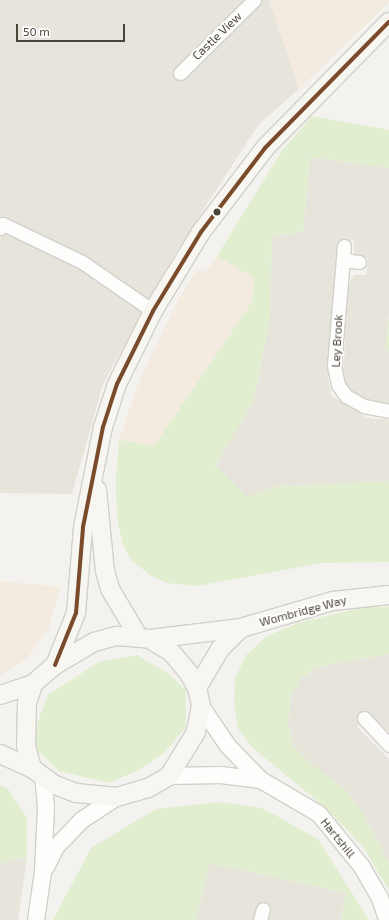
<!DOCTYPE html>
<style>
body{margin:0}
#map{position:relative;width:389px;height:920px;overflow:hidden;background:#f4f2ee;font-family:"Exo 2",sans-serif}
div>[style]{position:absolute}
.residential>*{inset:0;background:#e7e4dc}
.commercial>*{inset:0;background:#f3ebdf}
.green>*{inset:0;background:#e1eecf}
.roads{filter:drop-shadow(1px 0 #d2d0cb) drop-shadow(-1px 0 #d2d0cb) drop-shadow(0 1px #d2d0cb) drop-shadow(0 -1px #d2d0cb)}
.minor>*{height:13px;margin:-6.5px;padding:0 6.5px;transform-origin:6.5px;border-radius:6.5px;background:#fdfdfc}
.tertiary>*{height:16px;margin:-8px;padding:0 8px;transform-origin:8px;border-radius:8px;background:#fdfdfc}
.secondary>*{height:18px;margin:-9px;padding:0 9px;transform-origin:9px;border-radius:9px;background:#f7f6f1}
.bus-1>*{height:4px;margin:-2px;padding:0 2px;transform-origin:2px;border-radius:2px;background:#7a4b2a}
.dots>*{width:11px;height:11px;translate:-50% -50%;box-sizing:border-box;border:2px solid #fff;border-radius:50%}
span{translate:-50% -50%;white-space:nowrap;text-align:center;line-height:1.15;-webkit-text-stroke:4px #fff;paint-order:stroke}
.street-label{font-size:12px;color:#4b4439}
.scale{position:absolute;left:16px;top:24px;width:109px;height:18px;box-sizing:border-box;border:2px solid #4b4439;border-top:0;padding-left:5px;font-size:12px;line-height:14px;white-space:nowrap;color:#4b4439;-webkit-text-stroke:3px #fff;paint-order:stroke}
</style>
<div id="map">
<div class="residential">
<div style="clip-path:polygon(0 0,269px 0,299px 89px,259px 124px,174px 255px,103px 384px,72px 494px,0 493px)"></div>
<div style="clip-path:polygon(310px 157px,389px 168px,389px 315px,385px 350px,389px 351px,389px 404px,374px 403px,352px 393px,342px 380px,349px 283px,354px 275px,366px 275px,368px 258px,354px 257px,354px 241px,341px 240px,328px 378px,331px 395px,367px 418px,389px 420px,389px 481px,274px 487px,246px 497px,215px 466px,254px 400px,270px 317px,272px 236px,303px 232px)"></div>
<div style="clip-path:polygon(389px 654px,389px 732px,369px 713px,357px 727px,389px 759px,389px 863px,365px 817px,293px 746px,288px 724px,291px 696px,300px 679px,317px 667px)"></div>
<div style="clip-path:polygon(27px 857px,18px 920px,0 920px,0 866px,11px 859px)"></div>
<div style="clip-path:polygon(210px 863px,346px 893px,341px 920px,196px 920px)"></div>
</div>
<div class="commercial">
<div style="clip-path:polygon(269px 0,389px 0,389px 2px,299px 89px)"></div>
<div style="clip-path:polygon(217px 256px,254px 278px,252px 302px,154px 446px,119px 440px,139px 381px,180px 296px,198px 269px,206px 272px)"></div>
<div style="clip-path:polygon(0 581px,60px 587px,49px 628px,28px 657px,0 676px)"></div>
</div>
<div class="green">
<div style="clip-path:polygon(312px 116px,389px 130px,389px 168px,310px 157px,303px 232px,272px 236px,270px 317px,254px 400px,215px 466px,246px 497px,274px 487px,389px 481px,389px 562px,322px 563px,197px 586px,167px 583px,150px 575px,131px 560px,123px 544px,117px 519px,116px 477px,119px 440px,154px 446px,252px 302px,254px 278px,217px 256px,281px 152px)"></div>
<div style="clip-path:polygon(389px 315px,389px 351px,385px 350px)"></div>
<div style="clip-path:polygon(363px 607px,389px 607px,389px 654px,316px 667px,300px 679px,291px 696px,288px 724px,293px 746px,314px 766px,347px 791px,365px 817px,389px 863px,389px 890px,363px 847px,327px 809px,252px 747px,238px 729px,234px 700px,235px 679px,246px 655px,267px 636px,298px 623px)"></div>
<div style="clip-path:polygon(137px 655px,169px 674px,186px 690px,186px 727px,164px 753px,139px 770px,109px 783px,59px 771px,35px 748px,38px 721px,48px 695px,99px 662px)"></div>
<div style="clip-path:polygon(0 785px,8px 789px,27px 818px,27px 857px,11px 859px,0 866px)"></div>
<div style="clip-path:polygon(220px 802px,262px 808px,318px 839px,369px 920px,341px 920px,346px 893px,210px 863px,196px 920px,53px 920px,91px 848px,156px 809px)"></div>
</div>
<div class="roads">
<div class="minor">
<div style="left:180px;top:73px;width:104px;rotate:-44.6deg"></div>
<div style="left:0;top:228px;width:5px;rotate:-53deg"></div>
<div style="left:3px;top:224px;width:88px;rotate:25.7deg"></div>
<div style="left:82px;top:262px;width:86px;rotate:34.6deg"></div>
<div style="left:344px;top:246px;width:120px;rotate:94.8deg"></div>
<div style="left:334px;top:366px;width:19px;rotate:78deg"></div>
<div style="left:338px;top:385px;width:14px;rotate:54deg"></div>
<div style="left:346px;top:396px;width:21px;rotate:29deg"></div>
<div style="left:364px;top:406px;width:25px;rotate:11deg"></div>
<div style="left:343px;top:260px;width:16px;rotate:7deg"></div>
<div style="left:364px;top:718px;width:37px;rotate:47deg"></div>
<div style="left:260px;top:920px;width:11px;rotate:-75deg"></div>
</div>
<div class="tertiary">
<div style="left:201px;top:706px;width:48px;rotate:56deg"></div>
<div style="left:228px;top:746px;width:47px;rotate:45.9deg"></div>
<div style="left:261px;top:780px;width:67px;rotate:30.4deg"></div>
<div style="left:319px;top:814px;width:68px;rotate:50.9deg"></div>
<div style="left:362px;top:867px;width:36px;rotate:60deg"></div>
<div style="left:380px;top:898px;width:23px;rotate:72deg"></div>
<div style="left:169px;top:776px;width:52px;rotate:-1.1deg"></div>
<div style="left:221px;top:775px;width:40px;rotate:7.1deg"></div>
<div style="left:46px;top:867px;width:22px;rotate:-63deg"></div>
<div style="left:56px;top:847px;width:37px;rotate:-46deg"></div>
<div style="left:82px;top:820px;width:42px;rotate:-33.3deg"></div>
<div style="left:36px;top:920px;width:49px;rotate:-81.7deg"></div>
<div style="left:43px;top:872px;width:64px;rotate:-87.3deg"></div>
<div style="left:46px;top:808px;width:32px;rotate:-95deg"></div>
</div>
<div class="secondary">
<div style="left:97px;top:490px;width:81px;rotate:84.4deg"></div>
<div style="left:105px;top:571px;width:19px;rotate:74deg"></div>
<div style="left:110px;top:589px;width:55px;rotate:59.2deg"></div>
<div style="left:117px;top:636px;width:33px;rotate:5deg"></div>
<div style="left:150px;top:639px;width:26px;rotate:32deg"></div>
<div style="left:172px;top:653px;width:25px;rotate:50deg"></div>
<div style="left:188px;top:672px;width:18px;rotate:61deg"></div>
<div style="left:197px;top:688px;width:18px;rotate:77deg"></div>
<div style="left:201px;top:706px;width:26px;rotate:101deg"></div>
<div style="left:196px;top:732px;width:52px;rotate:121.5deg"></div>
<div style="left:169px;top:776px;width:24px;rotate:150deg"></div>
<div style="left:148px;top:788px;width:32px;rotate:164deg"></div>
<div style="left:117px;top:797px;width:41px;rotate:-174.4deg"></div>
<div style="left:76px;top:793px;width:22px;rotate:-159deg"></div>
<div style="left:55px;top:785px;width:29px;rotate:-144deg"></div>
<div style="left:32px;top:768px;width:23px;rotate:-105deg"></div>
<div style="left:26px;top:746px;width:43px;rotate:-88.7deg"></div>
<div style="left:27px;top:703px;width:20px;rotate:-72deg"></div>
<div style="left:33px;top:684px;width:29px;rotate:-41deg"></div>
<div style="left:55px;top:665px;width:45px;rotate:-30.5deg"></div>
<div style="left:94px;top:642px;width:24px;rotate:-15deg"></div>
<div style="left:150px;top:639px;width:92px;rotate:-6.9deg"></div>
<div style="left:241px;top:628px;width:96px;rotate:-16.4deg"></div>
<div style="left:333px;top:601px;width:56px;rotate:-6.1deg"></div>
<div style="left:55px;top:665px;width:56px;rotate:-68deg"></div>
<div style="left:76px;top:613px;width:86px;rotate:-85.3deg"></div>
<div style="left:83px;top:527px;width:102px;rotate:-78.7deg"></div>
<div style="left:103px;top:427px;width:45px;rotate:-72deg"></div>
<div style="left:117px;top:384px;width:81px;rotate:-63.7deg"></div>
<div style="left:153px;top:311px;width:92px;rotate:-58.7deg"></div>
<div style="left:201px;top:232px;width:106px;rotate:-52.7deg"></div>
<div style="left:265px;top:148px;width:177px;rotate:-45.5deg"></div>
<div style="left:197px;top:688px;width:45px;rotate:-59.5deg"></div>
<div style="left:220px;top:649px;width:30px;rotate:-45deg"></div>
<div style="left:0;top:695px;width:35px;rotate:-18deg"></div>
<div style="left:0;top:754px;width:35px;rotate:24deg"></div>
</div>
</div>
<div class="bus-1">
<div style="left:55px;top:665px;width:56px;rotate:-68deg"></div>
<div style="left:76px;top:613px;width:86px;rotate:-85.3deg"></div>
<div style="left:83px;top:527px;width:102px;rotate:-78.7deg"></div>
<div style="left:103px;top:427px;width:45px;rotate:-72deg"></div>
<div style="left:117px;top:384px;width:81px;rotate:-63.7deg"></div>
<div style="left:153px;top:311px;width:92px;rotate:-58.7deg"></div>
<div style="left:201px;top:232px;width:106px;rotate:-52.7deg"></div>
<div style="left:265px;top:148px;width:177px;rotate:-45.5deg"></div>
</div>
<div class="dots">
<div style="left:217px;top:212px;background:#4b4439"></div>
</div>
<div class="street-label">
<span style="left:217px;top:36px;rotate:-44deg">Castle View</span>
<span style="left:337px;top:341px;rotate:-87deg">Ley Brook</span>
<span style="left:303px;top:611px;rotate:-15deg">Wombridge Way</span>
<span style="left:338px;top:838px;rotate:51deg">Hartshill</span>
</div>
<div class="scale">50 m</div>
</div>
